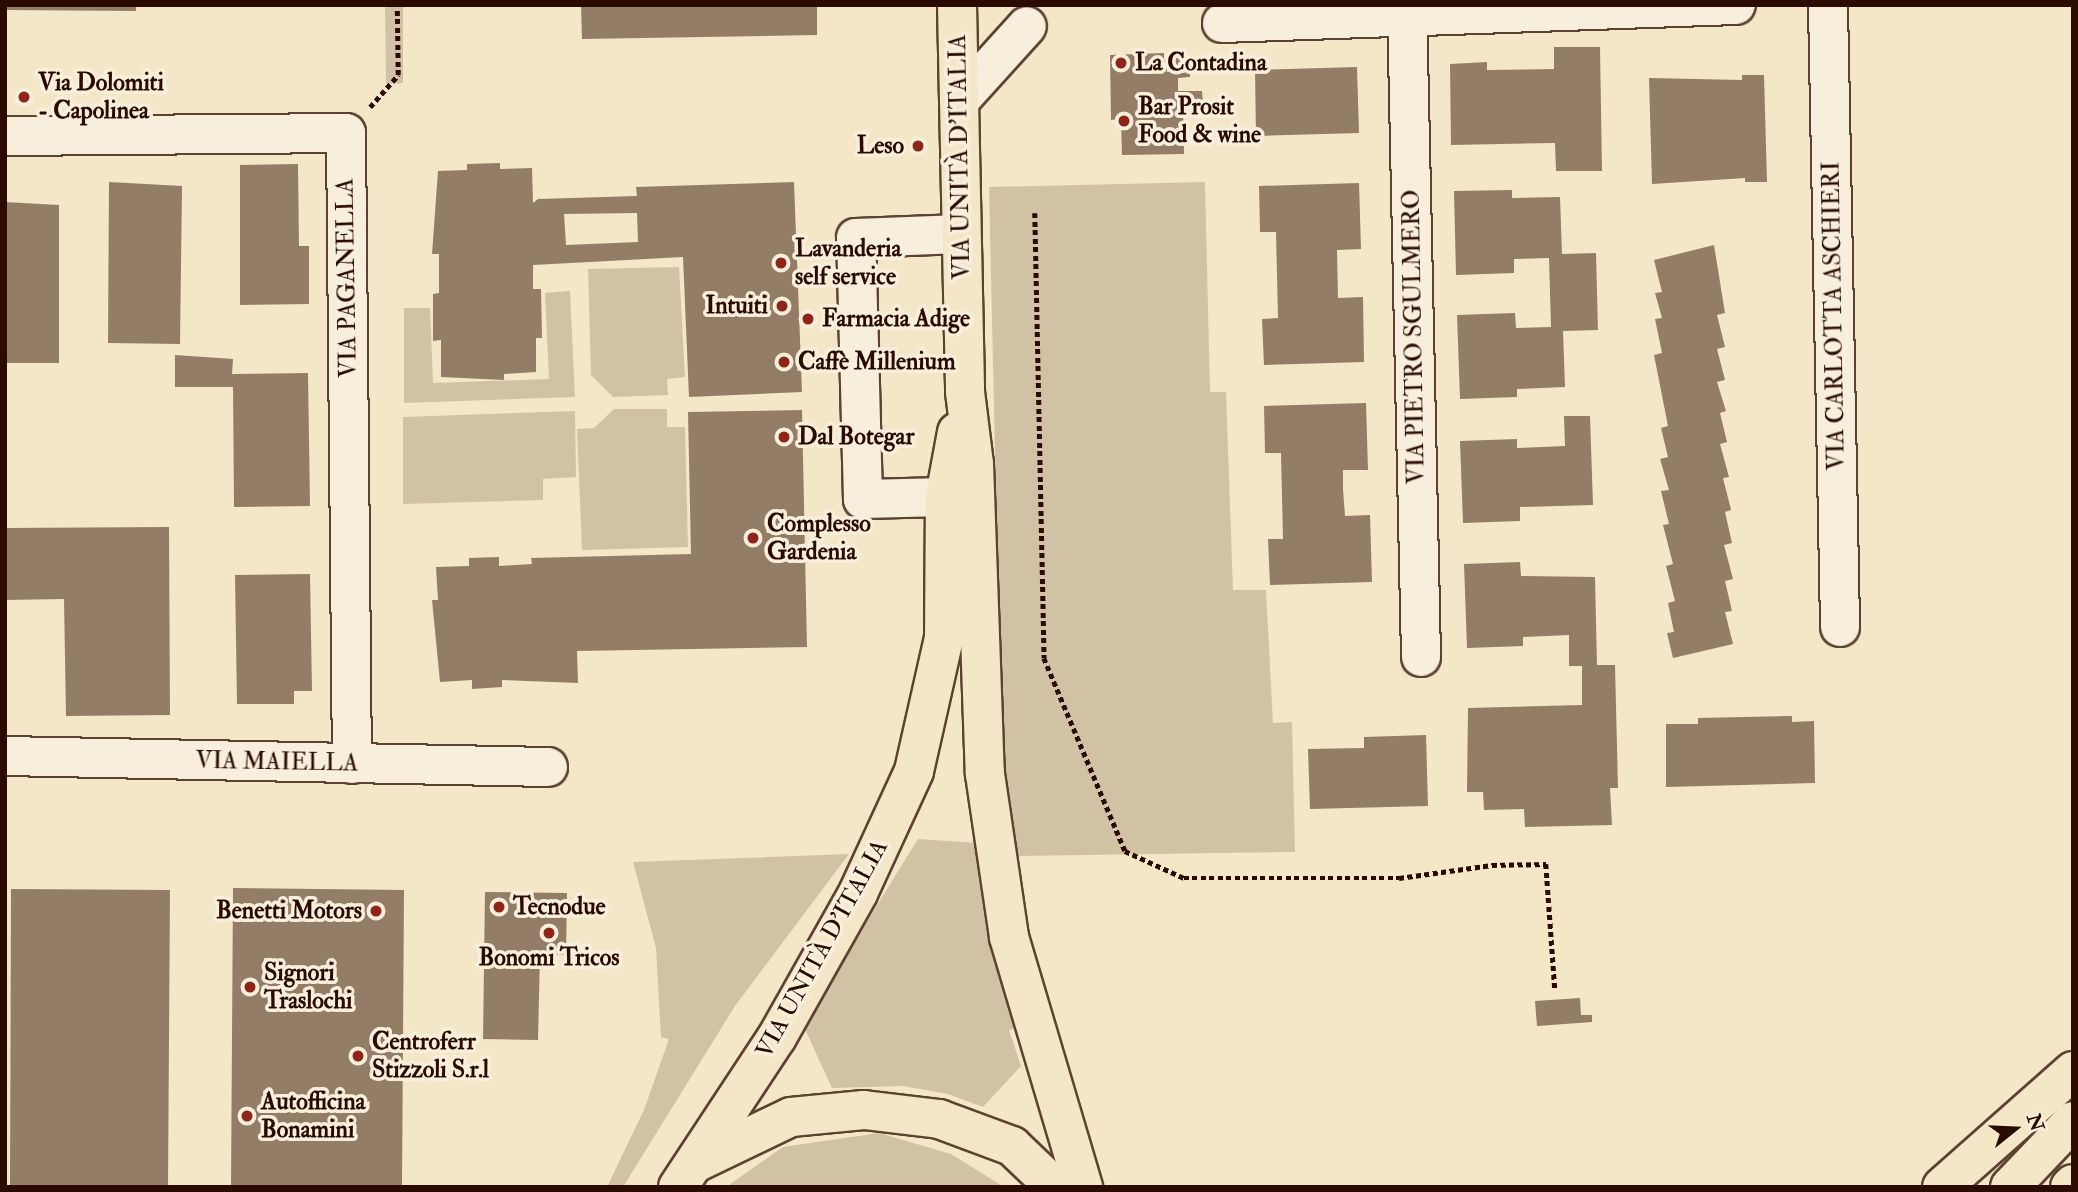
<!DOCTYPE html>
<meta charset="utf-8">
<style>
body{margin:0}
#map{position:relative;width:2078px;height:1192px;overflow:hidden;background:#f3e7c7;font-family:"IM FELL Double Pica",serif}
div>[style]{position:absolute}
.green>*{inset:0;background:#d1c2a5}
.building>*{inset:0;background:#937d67}
.path>*{height:4.5px;margin-top:-2.25px;transform-origin:0;background:repeating-linear-gradient(90deg,#2b0b00 0 5px,transparent 0 8.5px)}
.roads{filter:drop-shadow(2px 0 #5d4232) drop-shadow(-2px 0 #5d4232) drop-shadow(0 2px #5d4232) drop-shadow(0 -2px #5d4232)}
.minor>*{height:38px;margin:-19px;padding:0 19px;transform-origin:19px;border-radius:19px;background:#f7efdb}
.major>*{height:38px;margin:-19px;padding:0 19px;transform-origin:19px;border-radius:19px;background:#f3e7c7}
.highway>*{height:38px;margin:-19px;padding:0 19px;transform-origin:19px;border-radius:19px;background:#f3e7c7}
.dots>*{width:19px;height:19px;translate:-50% -50%;box-sizing:border-box;border:4px solid #f7efdb;border-radius:50%}
span{translate:-50% -50%;white-space:nowrap;text-align:center;line-height:1.15;-webkit-text-stroke:7px #f7efdb;paint-order:stroke}
.poi-label{font-size:24px;color:#2b0b00;font-weight:700}
.left{translate:0 -50%;text-align:left}
.right{translate:-100% -50%;text-align:right}
.street-label{font-size:24px;color:#2b0b00}
.frame{position:absolute;inset:0;border:7px solid #2b0b00;pointer-events:none}
.north{position:absolute;left:1980px;top:1094px;width:70px;height:70px;-webkit-text-stroke:5px #f7efdb;paint-order:stroke;rotate:72deg;font-size:19px;font-weight:700;line-height:28px;text-align:center;color:#2b0b00}
.north::after{content:'';display:block;margin:auto;width:24px;height:32px;background:#2b0b00;clip-path:polygon(50% 0,100% 100%,50% 72%,0 100%)}
</style>
<div id="map">
<div class="green">
<div style="clip-path:polygon(385px 5px,403px 5px,403px 83px,386px 84px)"></div>
<div style="clip-path:polygon(1205px 182px,1210px 392px,1226px 392px,1233px 590px,1266px 590px,1273px 723px,1292px 722px,1295px 852px,1012px 856px,1003px 805px,989px 187px)"></div>
<div style="clip-path:polygon(679px 267px,685px 377px,667px 379px,668px 395px,613px 397px,591px 375px,588px 269px)"></div>
<div style="clip-path:polygon(570px 291px,575px 397px,404px 403px,404px 308px,430px 308px,433px 383px,549px 379px,545px 293px)"></div>
<div style="clip-path:polygon(614px 409px,667px 409px,667px 427px,685px 427px,688px 547px,582px 550px,577px 429px,594px 428px)"></div>
<div style="clip-path:polygon(575px 411px,576px 477px,543px 479px,543px 500px,403px 504px,403px 417px)"></div>
<div style="clip-path:polygon(918px 839px,978px 843px,1019px 1027px,1009px 1030px,1021px 1066px,983px 1107px,948px 1094px,903px 1086px,832px 1088px,803px 1025px)"></div>
<div style="clip-path:polygon(849px 854px,735px 1006px,623px 1187px,607px 1187px,644px 1110px,669px 1039px,661px 1037px,656px 948px,633px 862px)"></div>
<div style="clip-path:polygon(879px 1133px,951px 1154px,1004px 1187px,726px 1187px,783px 1147px)"></div>
</div>
<div class="building">
<div style="clip-path:polygon(5px 5px,136px 5px,136px 11px,5px 10px)"></div>
<div style="clip-path:polygon(581px 5px,817px 5px,817px 35px,582px 39px)"></div>
<div style="clip-path:polygon(1554px 47px,1600px 47px,1602px 171px,1556px 171px,1555px 143px,1451px 145px,1450px 64px,1487px 62px,1487px 70px,1554px 69px)"></div>
<div style="clip-path:polygon(1164px 53px,1164px 60px,1190px 56px,1190px 77px,1178px 78px,1178px 91px,1202px 91px,1203px 104px,1183px 104px,1184px 154px,1122px 155px,1121px 119px,1111px 120px,1110px 55px)"></div>
<div style="clip-path:polygon(1357px 67px,1359px 133px,1256px 136px,1255px 70px)"></div>
<div style="clip-path:polygon(1742px 75px,1764px 75px,1767px 182px,1745px 182px,1745px 178px,1652px 184px,1649px 78px,1742px 80px)"></div>
<div style="clip-path:polygon(evenodd,500px 163px,500px 169px,532px 168px,533px 203px,538px 199px,637px 196px,636px 187px,794px 182px,802px 392px,689px 397px,683px 257px,533px 265px,533px 289px,541px 289px,542px 338px,536px 338px,536px 372px,504px 374px,504px 380px,441px 377px,441px 340px,433px 341px,433px 294px,439px 293px,439px 254px,432px 254px,438px 171px,467px 170px,467px 164px,500px 163px,637px 213px,638px 242px,566px 245px,564px 214px,637px 213px)"></div>
<div style="clip-path:polygon(298px 164px,299px 246px,309px 246px,309px 304px,240px 305px,240px 165px)"></div>
<div style="clip-path:polygon(109px 182px,182px 186px,180px 344px,108px 343px)"></div>
<div style="clip-path:polygon(1359px 183px,1361px 249px,1337px 250px,1338px 298px,1363px 297px,1364px 362px,1264px 365px,1262px 319px,1278px 318px,1276px 232px,1260px 232px,1259px 186px)"></div>
<div style="clip-path:polygon(1512px 190px,1512px 198px,1560px 197px,1562px 254px,1596px 253px,1598px 330px,1563px 331px,1565px 387px,1517px 389px,1517px 397px,1460px 399px,1457px 315px,1515px 313px,1516px 328px,1551px 327px,1549px 258px,1514px 259px,1514px 273px,1456px 275px,1454px 191px)"></div>
<div style="clip-path:polygon(5px 202px,59px 205px,59px 363px,5px 363px)"></div>
<div style="clip-path:polygon(1714px 245px,1725px 313px,1717px 315px,1725px 347px,1717px 349px,1725px 380px,1717px 382px,1726px 411px,1720px 413px,1727px 442px,1720px 444px,1729px 477px,1723px 478px,1731px 510px,1725px 512px,1732px 543px,1724px 545px,1733px 579px,1725px 581px,1732px 611px,1725px 612px,1733px 644px,1673px 658px,1667px 633px,1674px 632px,1668px 603px,1675px 601px,1666px 566px,1673px 564px,1663px 525px,1669px 524px,1661px 491px,1669px 490px,1660px 459px,1668px 457px,1661px 428px,1668px 426px,1654px 355px,1662px 353px,1655px 319px,1662px 318px,1655px 293px,1662px 292px,1654px 260px)"></div>
<div style="clip-path:polygon(175px 355px,233px 359px,232px 374px,308px 373px,310px 506px,234px 507px,233px 387px,175px 387px)"></div>
<div style="clip-path:polygon(1366px 403px,1368px 470px,1343px 470px,1343px 489px,1345px 516px,1370px 515px,1372px 582px,1270px 585px,1268px 539px,1283px 539px,1281px 453px,1265px 453px,1264px 406px)"></div>
<div style="clip-path:polygon(802px 410px,807px 647px,577px 651px,578px 683px,502px 680px,502px 687px,472px 689px,472px 680px,440px 682px,432px 600px,438px 600px,436px 567px,469px 566px,469px 558px,499px 557px,499px 566px,532px 564px,531px 558px,691px 554px,688px 412px)"></div>
<div style="clip-path:polygon(1564px 416px,1590px 416px,1593px 505px,1520px 507px,1520px 521px,1463px 523px,1460px 441px,1517px 439px,1517px 448px,1565px 446px)"></div>
<div style="clip-path:polygon(169px 527px,170px 715px,66px 716px,64px 599px,5px 600px,5px 528px)"></div>
<div style="clip-path:polygon(1520px 562px,1521px 576px,1595px 577px,1597px 665px,1615px 665px,1618px 788px,1610px 788px,1612px 825px,1525px 827px,1524px 809px,1484px 810px,1483px 792px,1467px 792px,1468px 708px,1582px 705px,1582px 666px,1569px 666px,1569px 635px,1523px 637px,1523px 646px,1467px 648px,1464px 564px)"></div>
<div style="clip-path:polygon(310px 574px,312px 691px,294px 691px,294px 704px,237px 704px,235px 575px)"></div>
<div style="clip-path:polygon(1792px 716px,1792px 722px,1814px 721px,1815px 783px,1666px 787px,1666px 724px,1698px 724px,1698px 718px)"></div>
<div style="clip-path:polygon(1426px 735px,1428px 806px,1310px 809px,1308px 749px,1364px 748px,1364px 737px)"></div>
<div style="clip-path:polygon(233px 888px,404px 890px,402px 1187px,231px 1187px)"></div>
<div style="clip-path:polygon(11px 889px,170px 890px,168px 1187px,10px 1187px)"></div>
<div style="clip-path:polygon(485px 892px,567px 893px,566px 955px,540px 954px,538px 1040px,483px 1039px)"></div>
<div style="clip-path:polygon(1580px 998px,1581px 1015px,1592px 1015px,1592px 1022px,1537px 1026px,1535px 1001px)"></div>
</div>
<div class="path">
<div style="left:370px;top:107px;width:43px;rotate:-48.8deg"></div>
<div style="left:398px;top:75px;width:70px;rotate:-90.8deg"></div>
<div style="left:1035px;top:213px;width:445px;rotate:88.8deg"></div>
<div style="left:1044px;top:658px;width:209px;rotate:67.2deg"></div>
<div style="left:1125px;top:851px;width:65px;rotate:24.6deg"></div>
<div style="left:1184px;top:878px;width:215px"></div>
<div style="left:1399px;top:878px;width:94px;rotate:-8deg"></div>
<div style="left:1492px;top:865px;width:54px;rotate:-1.1deg"></div>
<div style="left:1546px;top:864px;width:125px;rotate:85.9deg"></div>
</div>
<div class="roads">
<div class="minor">
<div style="left:1407px;top:5px;width:652px;rotate:88.77deg"></div>
<div style="left:1828px;top:5px;width:622px;rotate:88.89deg"></div>
<div style="left:1222px;top:23px;width:514px;rotate:-2.01deg"></div>
<div style="left:961px;top:99px;width:98px;rotate:-47.9deg"></div>
<div style="left:5px;top:136px;width:341px;rotate:-0.5deg"></div>
<div style="left:346px;top:133px;width:631px;rotate:89.46deg"></div>
<div style="left:945px;top:497px;width:82px;rotate:178.6deg"></div>
<div style="left:863px;top:499px;width:261px;rotate:-91.5deg"></div>
<div style="left:856px;top:238px;width:105px;rotate:-2.2deg"></div>
<div style="left:5px;top:756px;width:543px;rotate:1.16deg"></div>
</div>
<div class="major">
<div style="left:957px;top:5px;width:387px;rotate:88.8deg"></div>
<div style="left:965px;top:392px;width:73px;rotate:82.9deg"></div>
<div style="left:974px;top:464px;width:310px;rotate:88deg"></div>
<div style="left:985px;top:774px;width:165px;rotate:81.6deg"></div>
<div style="left:1009px;top:937px;width:261px;rotate:73.5deg"></div>
<div style="left:695px;top:1163px;width:106px;rotate:-25.6deg"></div>
<div style="left:791px;top:1117px;width:73px;rotate:-5.5deg"></div>
<div style="left:864px;top:1110px;width:76px;rotate:6.8deg"></div>
<div style="left:939px;top:1119px;width:78px;rotate:20.3deg"></div>
<div style="left:1012px;top:1146px;width:59px;rotate:43.6deg"></div>
<div style="left:678px;top:1187px;width:180px;rotate:-56.6deg"></div>
<div style="left:777px;top:1037px;width:165px;rotate:-60.6deg"></div>
<div style="left:858px;top:893px;width:134px;rotate:-65.3deg"></div>
<div style="left:914px;top:771px;width:136px;rotate:-77.3deg"></div>
<div style="left:944px;top:638px;width:141px;rotate:-89.6deg"></div>
<div style="left:945px;top:497px;width:66px;rotate:-79.5deg"></div>
</div>
<div class="highway">
<div style="left:1942px;top:1187px;width:175px;rotate:-41.5deg"></div>
<div style="left:2010px;top:1187px;width:91px;rotate:-46.3deg"></div>
<div style="left:2070px;top:1187px;width:4px;rotate:-45deg"></div>
</div>
</div>
<div class="dots">
<div style="left:1121px;top:63px;background:#8f2418"></div>
<div style="left:24px;top:97px;background:#8f2418"></div>
<div style="left:1124px;top:121px;background:#8f2418"></div>
<div style="left:918px;top:146px;background:#8f2418"></div>
<div style="left:781px;top:263px;background:#8f2418"></div>
<div style="left:782px;top:306px;background:#8f2418"></div>
<div style="left:808px;top:319px;background:#8f2418"></div>
<div style="left:784px;top:362px;background:#8f2418"></div>
<div style="left:784px;top:437px;background:#8f2418"></div>
<div style="left:753px;top:538px;background:#8f2418"></div>
<div style="left:499px;top:907px;background:#8f2418"></div>
<div style="left:376px;top:911px;background:#8f2418"></div>
<div style="left:549px;top:933px;background:#8f2418"></div>
<div style="left:250px;top:987px;background:#8f2418"></div>
<div style="left:358px;top:1056px;background:#8f2418"></div>
<div style="left:247px;top:1116px;background:#8f2418"></div>
</div>
<div class="poi-label">
<span class="left" style="left:1135px;top:63px">La Contadina</span>
<span class="left" style="left:38px;top:97px">Via Dolomiti<br>- Capolinea</span>
<span class="left" style="left:1138px;top:121px">Bar Prosit<br>Food &amp; wine</span>
<span class="right" style="left:904px;top:146px">Leso</span>
<span class="left" style="left:795px;top:263px">Lavanderia<br>self service</span>
<span class="right" style="left:768px;top:306px">Intuiti</span>
<span class="left" style="left:822px;top:319px">Farmacia Adige</span>
<span class="left" style="left:798px;top:362px">Caffè Millenium</span>
<span class="left" style="left:798px;top:437px">Dal Botegar</span>
<span class="left" style="left:767px;top:538px">Complesso<br>Gardenia</span>
<span class="left" style="left:513px;top:907px">Tecnodue</span>
<span class="right" style="left:362px;top:911px">Benetti Motors</span>
<span style="left:549px;top:958px">Bonomi Tricos</span>
<span class="left" style="left:264px;top:987px">Signori<br>Traslochi</span>
<span class="left" style="left:372px;top:1056px">Centroferr<br>Stizzoli S.r.l</span>
<span class="left" style="left:261px;top:1116px">Autofficina<br>Bonamini</span>
</div>
<div class="street-label">
<span style="left:960px;top:157px;rotate:-91deg">VIA UNITÀ D'ITALIA</span>
<span style="left:347px;top:278px;rotate:-91deg">VIA PAGANELLA</span>
<span style="left:1834px;top:316px;rotate:-91deg">VIA CARLOTTA ASCHIERI</span>
<span style="left:1414px;top:337px;rotate:-91deg">VIA PIETRO SGULMERO</span>
<span style="left:277px;top:762px;rotate:1deg">VIA MAIELLA</span>
<span style="left:822px;top:949px;rotate:-61deg">VIA UNITÀ D'ITALIA</span>
</div>
<div class="frame"></div>
<div class="north">N</div>
</div>
